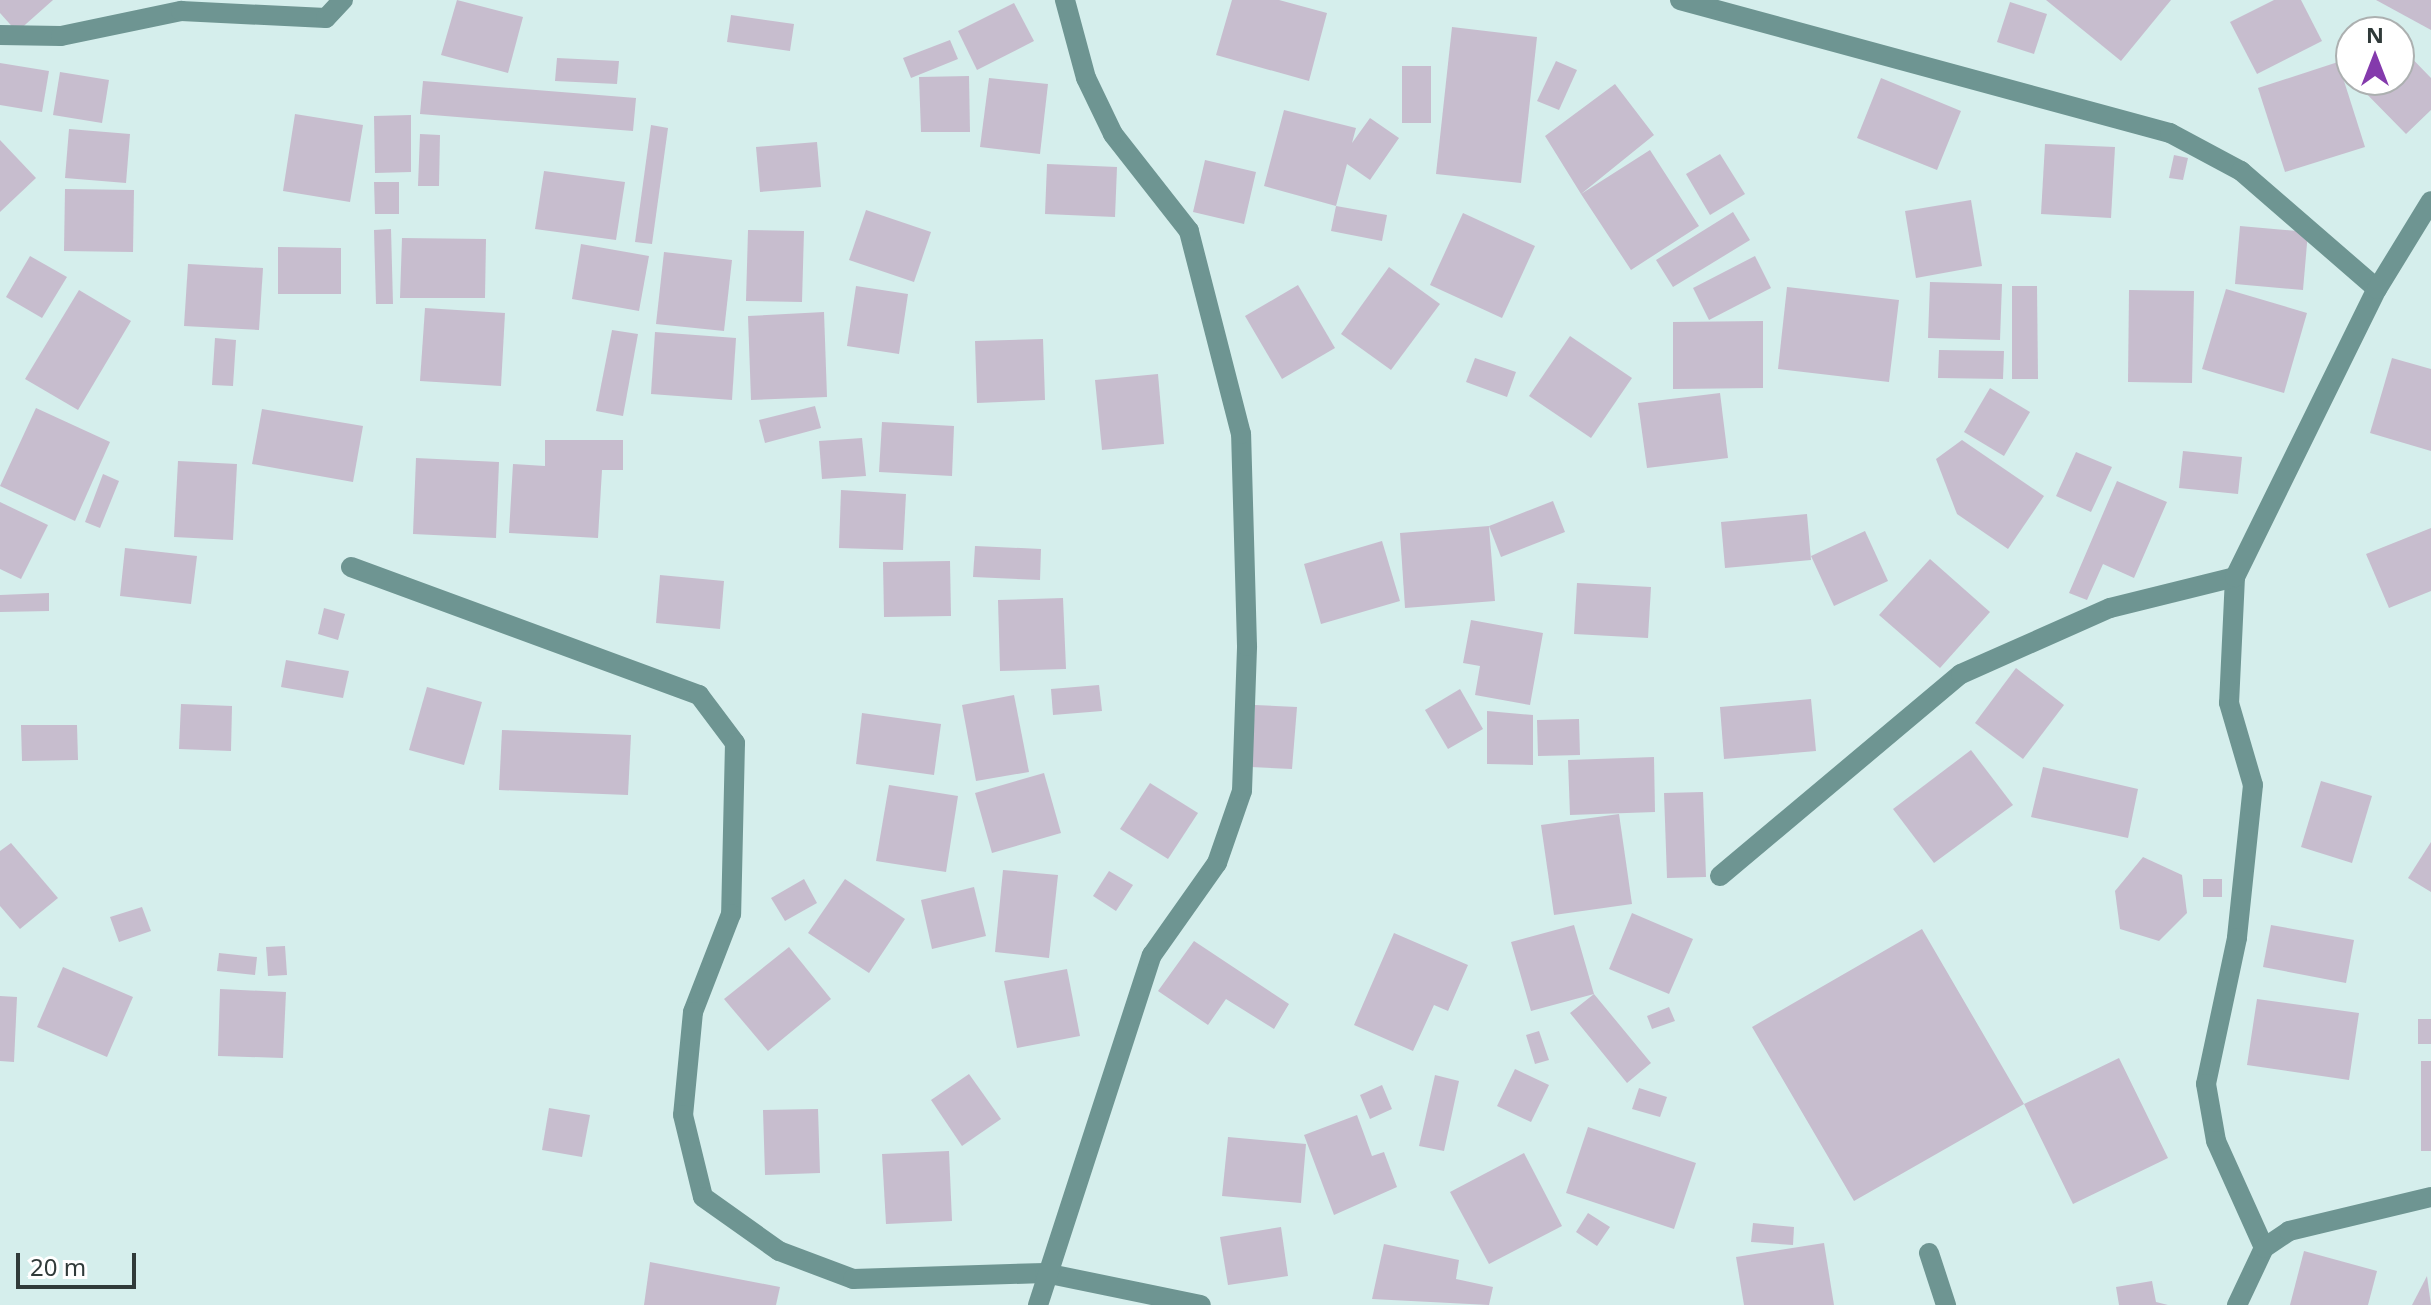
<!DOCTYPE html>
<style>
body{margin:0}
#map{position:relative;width:2431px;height:1305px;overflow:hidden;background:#d5eeec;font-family:"Noto Sans",sans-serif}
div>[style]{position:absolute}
.building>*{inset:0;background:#c7bdce}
.minor>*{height:20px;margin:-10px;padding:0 10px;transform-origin:10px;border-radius:10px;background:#6e9592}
span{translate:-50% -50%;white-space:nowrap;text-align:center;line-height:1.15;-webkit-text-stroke:8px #fff;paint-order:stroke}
.north{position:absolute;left:2335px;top:16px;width:80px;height:80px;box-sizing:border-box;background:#fff;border:2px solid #acb0b0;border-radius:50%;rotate:0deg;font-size:22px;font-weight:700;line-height:32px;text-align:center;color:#303a39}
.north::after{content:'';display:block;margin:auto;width:28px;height:36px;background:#843aac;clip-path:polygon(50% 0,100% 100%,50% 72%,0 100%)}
.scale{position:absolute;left:16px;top:1253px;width:120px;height:36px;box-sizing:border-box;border:4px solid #303a39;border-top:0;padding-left:10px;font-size:24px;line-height:28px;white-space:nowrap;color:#303a39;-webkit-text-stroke:6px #fff;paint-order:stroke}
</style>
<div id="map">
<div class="building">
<div style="clip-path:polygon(0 0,53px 0,17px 32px,0 13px)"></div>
<div style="clip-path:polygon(457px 0,523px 17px,508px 73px,441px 55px)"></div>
<div style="clip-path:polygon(1232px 0,1279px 0,1327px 13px,1309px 81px,1216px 55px)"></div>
<div style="clip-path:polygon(2046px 0,2171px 0,2121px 61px)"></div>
<div style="clip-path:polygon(2274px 0,2301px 0,2322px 41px,2257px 74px,2230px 22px)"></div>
<div style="clip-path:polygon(2376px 0,2431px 0,2431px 30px)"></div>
<div style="clip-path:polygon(2010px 2px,2047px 14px,2034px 54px,1997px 42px)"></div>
<div style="clip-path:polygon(1014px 3px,1034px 41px,977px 70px,958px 31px)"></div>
<div style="clip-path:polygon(731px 15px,794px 24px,790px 51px,727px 42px)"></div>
<div style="clip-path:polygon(1452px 27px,1537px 37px,1521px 183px,1436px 174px)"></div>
<div style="clip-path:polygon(950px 40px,958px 59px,911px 78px,903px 58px)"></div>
<div style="clip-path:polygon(2399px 45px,2431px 78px,2431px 110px,2406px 134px,2353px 80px,2399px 80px)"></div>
<div style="clip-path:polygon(557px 58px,619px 61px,617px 84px,555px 81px)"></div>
<div style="clip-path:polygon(1556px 61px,1577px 70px,1559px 110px,1537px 101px)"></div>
<div style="clip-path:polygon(2338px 62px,2365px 147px,2285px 172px,2258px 88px)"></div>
<div style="clip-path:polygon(0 63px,49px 71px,42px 112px,0 105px)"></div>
<div style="clip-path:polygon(1402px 66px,1431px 66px,1431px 123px,1402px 123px)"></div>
<div style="clip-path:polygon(60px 72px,109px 80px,102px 123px,53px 115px)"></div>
<div style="clip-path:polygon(969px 76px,970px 132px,921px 132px,919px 77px)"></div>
<div style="clip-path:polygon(989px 78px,1048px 84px,1040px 154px,980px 147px)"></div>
<div style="clip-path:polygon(1881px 78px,1961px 111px,1937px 170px,1857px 138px)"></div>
<div style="clip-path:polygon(423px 81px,636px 98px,633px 131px,420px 114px)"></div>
<div style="clip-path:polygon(1615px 84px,1654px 135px,1581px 194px,1650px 150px,1699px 226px,1631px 270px,1581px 194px,1545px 136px)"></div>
<div style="clip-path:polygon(1284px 110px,1356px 128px,1352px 143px,1370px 118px,1399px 138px,1370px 180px,1347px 164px,1336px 206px,1264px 186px)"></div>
<div style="clip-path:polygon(295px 114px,363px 125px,350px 202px,283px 191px)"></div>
<div style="clip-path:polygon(411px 115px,411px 172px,375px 173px,374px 116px)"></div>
<div style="clip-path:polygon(651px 125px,668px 128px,652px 244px,635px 242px)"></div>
<div style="clip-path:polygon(69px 129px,130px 134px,126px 183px,65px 178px)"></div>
<div style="clip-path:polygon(420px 134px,440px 135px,439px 186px,418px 186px)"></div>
<div style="clip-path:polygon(0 140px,36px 178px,0 212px)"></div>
<div style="clip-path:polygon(817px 142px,821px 187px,760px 192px,756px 147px)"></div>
<div style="clip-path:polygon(2045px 144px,2115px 147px,2111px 218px,2041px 214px)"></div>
<div style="clip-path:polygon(1720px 154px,1745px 194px,1710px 215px,1686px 174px)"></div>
<div style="clip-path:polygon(2174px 155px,2188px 158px,2183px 180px,2169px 178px)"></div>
<div style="clip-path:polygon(1205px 160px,1256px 172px,1244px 224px,1193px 212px)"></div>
<div style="clip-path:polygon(1047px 164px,1117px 167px,1115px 217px,1045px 214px)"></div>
<div style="clip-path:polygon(544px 171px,625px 182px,616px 240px,535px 229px)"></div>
<div style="clip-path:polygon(374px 182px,399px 182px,399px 214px,375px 214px)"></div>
<div style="clip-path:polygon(65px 189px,134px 190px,133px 252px,64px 251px)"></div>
<div style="clip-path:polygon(1971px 200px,1982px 266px,1916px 278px,1905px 211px)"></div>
<div style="clip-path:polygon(1336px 206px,1387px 215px,1382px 241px,1331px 231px)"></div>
<div style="clip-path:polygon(866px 210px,931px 232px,914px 282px,849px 260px)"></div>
<div style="clip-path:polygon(1733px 212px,1750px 240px,1673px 287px,1656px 260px)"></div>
<div style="clip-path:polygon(1463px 213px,1535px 246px,1502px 318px,1430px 285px)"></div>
<div style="clip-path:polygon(2240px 226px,2308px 232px,2303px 290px,2235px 284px)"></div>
<div style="clip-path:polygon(391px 229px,393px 304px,376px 304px,374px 230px)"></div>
<div style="clip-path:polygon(748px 230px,804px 231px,802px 302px,746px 301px)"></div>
<div style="clip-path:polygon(402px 238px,486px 239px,485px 298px,400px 298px)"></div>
<div style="clip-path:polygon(581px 244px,649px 256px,639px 311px,572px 299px)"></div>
<div style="clip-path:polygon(278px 247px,341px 248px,341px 294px,278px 294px)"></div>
<div style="clip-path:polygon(664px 252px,732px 260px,724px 331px,656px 324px)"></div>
<div style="clip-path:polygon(30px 256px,67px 277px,42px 318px,6px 297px)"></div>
<div style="clip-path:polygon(1755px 256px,1771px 288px,1709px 320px,1693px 288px)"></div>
<div style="clip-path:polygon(188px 264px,263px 268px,259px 330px,184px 326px)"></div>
<div style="clip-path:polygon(1389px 267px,1440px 304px,1391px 370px,1341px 334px)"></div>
<div style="clip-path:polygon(1930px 282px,2002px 284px,2000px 340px,1928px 338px)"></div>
<div style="clip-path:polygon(1298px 285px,1335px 348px,1282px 379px,1245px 316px)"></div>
<div style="clip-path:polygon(856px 286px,908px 294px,899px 354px,847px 346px)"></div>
<div style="clip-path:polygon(2012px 286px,2037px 286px,2038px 379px,2012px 379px)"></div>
<div style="clip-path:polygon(1787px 287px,1899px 300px,1889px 382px,1778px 369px)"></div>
<div style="clip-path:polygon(2226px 289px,2307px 313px,2284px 393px,2202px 369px)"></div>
<div style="clip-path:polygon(79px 290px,131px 321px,78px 410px,25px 379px)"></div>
<div style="clip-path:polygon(2129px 290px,2194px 291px,2192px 383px,2128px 382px)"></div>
<div style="clip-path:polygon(425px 308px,505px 313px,501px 386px,420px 381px)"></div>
<div style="clip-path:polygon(824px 312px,827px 397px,751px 400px,748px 316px)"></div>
<div style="clip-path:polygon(1763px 321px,1763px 388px,1673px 389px,1673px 322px)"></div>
<div style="clip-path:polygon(612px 330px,638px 334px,623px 416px,596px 411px)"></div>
<div style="clip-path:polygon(655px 332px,736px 338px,732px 400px,651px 394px)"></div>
<div style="clip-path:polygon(1570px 336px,1632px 378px,1591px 438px,1529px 396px)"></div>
<div style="clip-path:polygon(215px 338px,236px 340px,233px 386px,212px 385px)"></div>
<div style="clip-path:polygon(1043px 339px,1045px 400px,977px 403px,975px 341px)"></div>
<div style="clip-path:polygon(1939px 350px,2004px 351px,2003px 379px,1938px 378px)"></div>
<div style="clip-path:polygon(1475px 358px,1516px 372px,1507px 397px,1466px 382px)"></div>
<div style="clip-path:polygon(2392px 358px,2431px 369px,2431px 451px,2370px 433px)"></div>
<div style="clip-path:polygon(1158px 374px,1164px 444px,1102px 450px,1095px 380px)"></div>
<div style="clip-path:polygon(1990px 388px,2030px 412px,2004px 456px,1964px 432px)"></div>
<div style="clip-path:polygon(1720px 393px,1728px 458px,1647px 468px,1638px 403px)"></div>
<div style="clip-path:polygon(815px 406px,821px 428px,765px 443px,759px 420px)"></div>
<div style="clip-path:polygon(36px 408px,110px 442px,75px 521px,0 486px)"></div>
<div style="clip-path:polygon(262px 409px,363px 426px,353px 482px,252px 464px)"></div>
<div style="clip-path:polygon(882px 422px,954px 426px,952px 476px,879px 472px)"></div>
<div style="clip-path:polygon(862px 438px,866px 476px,822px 479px,819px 441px)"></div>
<div style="clip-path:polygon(545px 440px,623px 440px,623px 470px,602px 470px,598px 538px,509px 533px,513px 464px,545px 466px)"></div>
<div style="clip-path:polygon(1962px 440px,2044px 496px,2008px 549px,1957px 514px,1936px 459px)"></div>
<div style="clip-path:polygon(2183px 451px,2242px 457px,2238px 494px,2179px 488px)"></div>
<div style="clip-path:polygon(2076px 452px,2112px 467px,2091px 512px,2056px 496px)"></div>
<div style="clip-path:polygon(416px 458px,499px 462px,496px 538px,413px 534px)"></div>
<div style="clip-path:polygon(178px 461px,237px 464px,233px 540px,174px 537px)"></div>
<div style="clip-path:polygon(103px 474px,119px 481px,100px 528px,85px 522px)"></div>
<div style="clip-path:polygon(2117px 481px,2167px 502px,2134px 578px,2103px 564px,2087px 600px,2069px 593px)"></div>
<div style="clip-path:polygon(841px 490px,906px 494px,903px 550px,839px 548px)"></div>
<div style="clip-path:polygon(1553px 501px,1565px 532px,1501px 557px,1489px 526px)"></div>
<div style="clip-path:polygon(0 502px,48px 525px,21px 579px,0 569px)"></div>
<div style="clip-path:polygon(1807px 514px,1811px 560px,1725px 568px,1721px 522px)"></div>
<div style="clip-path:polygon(1489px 526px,1495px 601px,1405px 608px,1400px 533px)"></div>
<div style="clip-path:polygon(2431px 528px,2431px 591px,2389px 608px,2366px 554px)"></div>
<div style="clip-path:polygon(1865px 531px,1888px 581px,1834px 606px,1811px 556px)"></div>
<div style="clip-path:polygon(1382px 541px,1400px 601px,1321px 624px,1304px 564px)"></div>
<div style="clip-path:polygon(975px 546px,1041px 549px,1040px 580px,973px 577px)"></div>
<div style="clip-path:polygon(125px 548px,197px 556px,191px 604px,120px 596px)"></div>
<div style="clip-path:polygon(1930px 559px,1990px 612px,1940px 668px,1879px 615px)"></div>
<div style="clip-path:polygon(950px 561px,951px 616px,884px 617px,883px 562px)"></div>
<div style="clip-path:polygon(660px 575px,724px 581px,720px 629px,656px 623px)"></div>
<div style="clip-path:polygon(1577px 583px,1651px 587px,1648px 638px,1574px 634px)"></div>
<div style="clip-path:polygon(49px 593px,49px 611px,0 612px,0 595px)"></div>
<div style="clip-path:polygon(1063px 598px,1066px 669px,1000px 671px,998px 600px)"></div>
<div style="clip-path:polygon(324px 608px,345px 614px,338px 640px,318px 634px)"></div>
<div style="clip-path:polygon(1471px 620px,1543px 633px,1530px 705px,1475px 695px,1480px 666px,1463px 663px)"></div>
<div style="clip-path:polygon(286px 660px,349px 671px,343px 698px,281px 687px)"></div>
<div style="clip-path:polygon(2016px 668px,2064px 705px,2023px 759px,1975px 723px)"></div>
<div style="clip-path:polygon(1099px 685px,1102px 711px,1053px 715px,1051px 689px)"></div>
<div style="clip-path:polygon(427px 687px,482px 702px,464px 765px,409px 750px)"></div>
<div style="clip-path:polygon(1460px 689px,1483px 729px,1448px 749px,1425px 710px)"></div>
<div style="clip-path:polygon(1014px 695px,1029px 772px,976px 781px,962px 705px)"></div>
<div style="clip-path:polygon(1811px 699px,1816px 751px,1724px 759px,1720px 707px)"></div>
<div style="clip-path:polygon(181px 704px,232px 706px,231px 751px,179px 749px)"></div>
<div style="clip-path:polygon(1255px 705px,1297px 707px,1292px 769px,1251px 767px)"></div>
<div style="clip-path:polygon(1487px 711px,1533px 715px,1533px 765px,1487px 764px)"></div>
<div style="clip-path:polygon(862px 713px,941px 724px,934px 775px,856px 764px)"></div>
<div style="clip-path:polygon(1579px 719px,1580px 755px,1538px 756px,1537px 720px)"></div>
<div style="clip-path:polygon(21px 725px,77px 725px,78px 760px,22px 761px)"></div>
<div style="clip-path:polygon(502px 730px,631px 735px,628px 795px,499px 790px)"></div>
<div style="clip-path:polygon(1971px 750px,2013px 805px,1934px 863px,1893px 809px)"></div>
<div style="clip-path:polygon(1654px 757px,1655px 812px,1570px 815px,1568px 760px)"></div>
<div style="clip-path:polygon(2043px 767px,2138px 789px,2128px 838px,2031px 817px)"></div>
<div style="clip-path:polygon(1044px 773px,1061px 833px,992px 853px,975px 793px)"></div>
<div style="clip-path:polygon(2321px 781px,2372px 796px,2352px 863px,2301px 847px)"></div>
<div style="clip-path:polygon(1150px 783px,1198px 813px,1168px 859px,1120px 829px)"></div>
<div style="clip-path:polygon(889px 785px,958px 796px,946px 872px,876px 861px)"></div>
<div style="clip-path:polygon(1703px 792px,1706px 877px,1667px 878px,1664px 793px)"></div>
<div style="clip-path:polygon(1619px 814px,1632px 904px,1554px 915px,1541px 825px)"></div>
<div style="clip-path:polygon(2431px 842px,2431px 892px,2408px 878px)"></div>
<div style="clip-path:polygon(11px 843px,58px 898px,20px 929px,0 906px,0 851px)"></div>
<div style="clip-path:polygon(2143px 857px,2182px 875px,2187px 913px,2159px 941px,2120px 929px,2115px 891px)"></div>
<div style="clip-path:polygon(1003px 870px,1058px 875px,1049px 958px,995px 952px)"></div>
<div style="clip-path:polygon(1109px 871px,1133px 885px,1116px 911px,1093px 896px)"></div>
<div style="clip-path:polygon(804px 879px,817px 903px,785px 921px,771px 898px)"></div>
<div style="clip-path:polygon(845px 879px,905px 919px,869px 973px,808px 933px)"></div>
<div style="clip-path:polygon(2203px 879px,2222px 879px,2222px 897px,2203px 897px)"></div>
<div style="clip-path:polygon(974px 887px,986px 936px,932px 949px,921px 900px)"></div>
<div style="clip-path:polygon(142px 907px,151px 931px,119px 942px,110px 917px)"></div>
<div style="clip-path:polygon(1632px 913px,1693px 939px,1669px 994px,1609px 969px)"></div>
<div style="clip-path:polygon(1574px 925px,1594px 994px,1651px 1063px,1627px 1083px,1570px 1013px,1594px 994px,1531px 1011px,1511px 942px)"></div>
<div style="clip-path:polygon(2271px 925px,2354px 940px,2346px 983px,2263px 967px)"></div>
<div style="clip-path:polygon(1922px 929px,2024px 1104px,2119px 1058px,2168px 1158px,2073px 1204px,2024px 1104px,1854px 1201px,1752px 1027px)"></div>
<div style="clip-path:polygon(1394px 933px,1468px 965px,1448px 1011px,1434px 1005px,1413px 1051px,1354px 1025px)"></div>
<div style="clip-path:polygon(1194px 941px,1289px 1004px,1274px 1029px,1226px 999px,1208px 1025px,1158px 991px)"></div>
<div style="clip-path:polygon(285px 946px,287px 975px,268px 976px,266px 947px)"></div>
<div style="clip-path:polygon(789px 947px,831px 999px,768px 1051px,724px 999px)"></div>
<div style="clip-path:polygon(219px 953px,257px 957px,255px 975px,217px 971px)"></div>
<div style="clip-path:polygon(63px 967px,133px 997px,107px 1057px,37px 1027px)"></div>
<div style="clip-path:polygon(1067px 969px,1080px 1036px,1017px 1048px,1004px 981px)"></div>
<div style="clip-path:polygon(220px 989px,286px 992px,283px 1058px,218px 1056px)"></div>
<div style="clip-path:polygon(0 996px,17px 997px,14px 1062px,0 1061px)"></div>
<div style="clip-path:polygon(2257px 999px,2359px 1013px,2349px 1080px,2247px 1065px)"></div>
<div style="clip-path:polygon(1669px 1007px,1675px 1021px,1652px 1029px,1647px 1016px)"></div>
<div style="clip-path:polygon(2418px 1019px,2431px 1019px,2431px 1044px,2418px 1044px)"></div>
<div style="clip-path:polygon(1539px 1031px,1549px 1060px,1535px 1064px,1526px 1035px)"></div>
<div style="clip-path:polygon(2421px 1061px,2431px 1061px,2431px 1151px,2421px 1151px)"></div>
<div style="clip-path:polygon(1515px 1069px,1549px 1085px,1531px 1122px,1497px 1106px)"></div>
<div style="clip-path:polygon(969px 1074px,1001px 1119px,962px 1146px,931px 1100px)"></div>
<div style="clip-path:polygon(1435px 1075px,1459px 1081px,1444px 1151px,1419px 1146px)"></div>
<div style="clip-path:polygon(1382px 1085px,1392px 1109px,1370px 1119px,1360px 1095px)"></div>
<div style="clip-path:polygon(1639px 1088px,1667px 1097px,1660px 1117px,1632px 1109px)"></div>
<div style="clip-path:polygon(549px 1108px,590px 1115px,582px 1157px,542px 1150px)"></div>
<div style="clip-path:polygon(818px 1109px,820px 1173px,765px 1175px,763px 1110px)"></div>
<div style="clip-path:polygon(1357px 1115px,1372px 1156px,1384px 1152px,1397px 1187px,1334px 1215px,1304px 1135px)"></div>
<div style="clip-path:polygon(1588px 1127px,1696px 1163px,1674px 1229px,1566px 1193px)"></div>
<div style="clip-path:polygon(1228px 1137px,1306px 1144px,1301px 1203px,1222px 1196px)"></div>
<div style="clip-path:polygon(949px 1151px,952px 1221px,886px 1224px,882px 1154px)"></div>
<div style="clip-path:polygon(1524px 1153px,1562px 1226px,1489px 1264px,1450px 1192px)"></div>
<div style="clip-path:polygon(1588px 1213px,1610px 1227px,1597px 1246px,1576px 1232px)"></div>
<div style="clip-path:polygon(1753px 1223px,1794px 1227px,1793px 1245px,1751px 1242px)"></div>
<div style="clip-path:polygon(1281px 1227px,1288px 1276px,1228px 1285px,1220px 1237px)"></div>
<div style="clip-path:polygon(1824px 1243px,1834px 1305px,1744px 1305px,1736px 1257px)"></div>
<div style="clip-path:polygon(1384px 1244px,1459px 1260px,1456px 1279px,1493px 1287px,1489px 1305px,1372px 1299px)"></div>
<div style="clip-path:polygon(2304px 1251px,2377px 1271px,2368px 1305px,2290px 1305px)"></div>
<div style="clip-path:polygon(650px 1262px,780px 1287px,776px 1305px,644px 1305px)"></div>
<div style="clip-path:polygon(2427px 1276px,2431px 1305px,2412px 1305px)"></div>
<div style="clip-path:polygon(2152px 1281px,2156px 1302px,2168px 1305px,2119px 1305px,2116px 1287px)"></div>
</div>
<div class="minor">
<div style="left:1680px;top:0;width:508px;rotate:15.19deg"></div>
<div style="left:2170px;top:133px;width:81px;rotate:28.2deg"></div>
<div style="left:2241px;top:171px;width:180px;rotate:40.9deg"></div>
<div style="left:0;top:35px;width:61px;rotate:0.9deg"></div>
<div style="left:61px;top:36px;width:123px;rotate:-11.8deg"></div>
<div style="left:181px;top:11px;width:145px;rotate:2.8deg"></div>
<div style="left:326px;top:18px;width:25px;rotate:-47deg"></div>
<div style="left:351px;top:567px;width:371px;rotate:20.2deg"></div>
<div style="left:699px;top:695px;width:60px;rotate:53.1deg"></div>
<div style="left:735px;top:743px;width:171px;rotate:91.3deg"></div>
<div style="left:731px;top:914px;width:105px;rotate:111.2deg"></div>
<div style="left:693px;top:1012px;width:103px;rotate:95.5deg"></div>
<div style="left:683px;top:1115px;width:84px;rotate:76.3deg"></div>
<div style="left:703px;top:1197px;width:93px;rotate:35.4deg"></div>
<div style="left:779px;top:1251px;width:79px;rotate:20.7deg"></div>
<div style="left:853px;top:1279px;width:192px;rotate:-1.8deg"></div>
<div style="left:1045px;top:1273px;width:159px;rotate:11.6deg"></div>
<div style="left:2235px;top:577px;width:126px;rotate:92.7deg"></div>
<div style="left:2229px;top:703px;width:85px;rotate:73.7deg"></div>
<div style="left:2253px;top:785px;width:154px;rotate:96deg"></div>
<div style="left:2237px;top:938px;width:149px;rotate:102deg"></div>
<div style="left:2206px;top:1084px;width:58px;rotate:80deg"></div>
<div style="left:2216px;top:1141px;width:117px;rotate:65.8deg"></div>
<div style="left:1720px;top:876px;width:314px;rotate:-40deg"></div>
<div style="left:1961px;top:674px;width:163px;rotate:-23.9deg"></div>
<div style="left:2110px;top:608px;width:129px;rotate:-13.9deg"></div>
<div style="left:2235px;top:577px;width:321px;rotate:-63.8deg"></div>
<div style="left:2377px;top:289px;width:103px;rotate:-58.5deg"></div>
<div style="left:1929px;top:1253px;width:55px;rotate:71.9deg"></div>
<div style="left:1038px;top:1305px;width:368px;rotate:-72deg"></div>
<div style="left:1152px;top:955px;width:113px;rotate:-54.8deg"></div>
<div style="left:1217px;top:863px;width:76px;rotate:-70.9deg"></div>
<div style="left:1242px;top:791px;width:145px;rotate:-88deg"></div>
<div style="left:1247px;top:646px;width:212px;rotate:-91.6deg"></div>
<div style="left:1241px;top:434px;width:210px;rotate:-104.4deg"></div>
<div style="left:1189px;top:231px;width:123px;rotate:-128.1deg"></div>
<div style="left:1113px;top:134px;width:62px;rotate:-115.7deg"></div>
<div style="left:1086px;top:78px;width:81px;rotate:-105.1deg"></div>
<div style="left:2237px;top:1305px;width:63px;rotate:-64.7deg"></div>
<div style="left:2264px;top:1248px;width:30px;rotate:-34deg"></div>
<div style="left:2289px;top:1231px;width:146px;rotate:-13.5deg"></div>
</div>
<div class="north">N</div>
<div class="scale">20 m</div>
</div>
